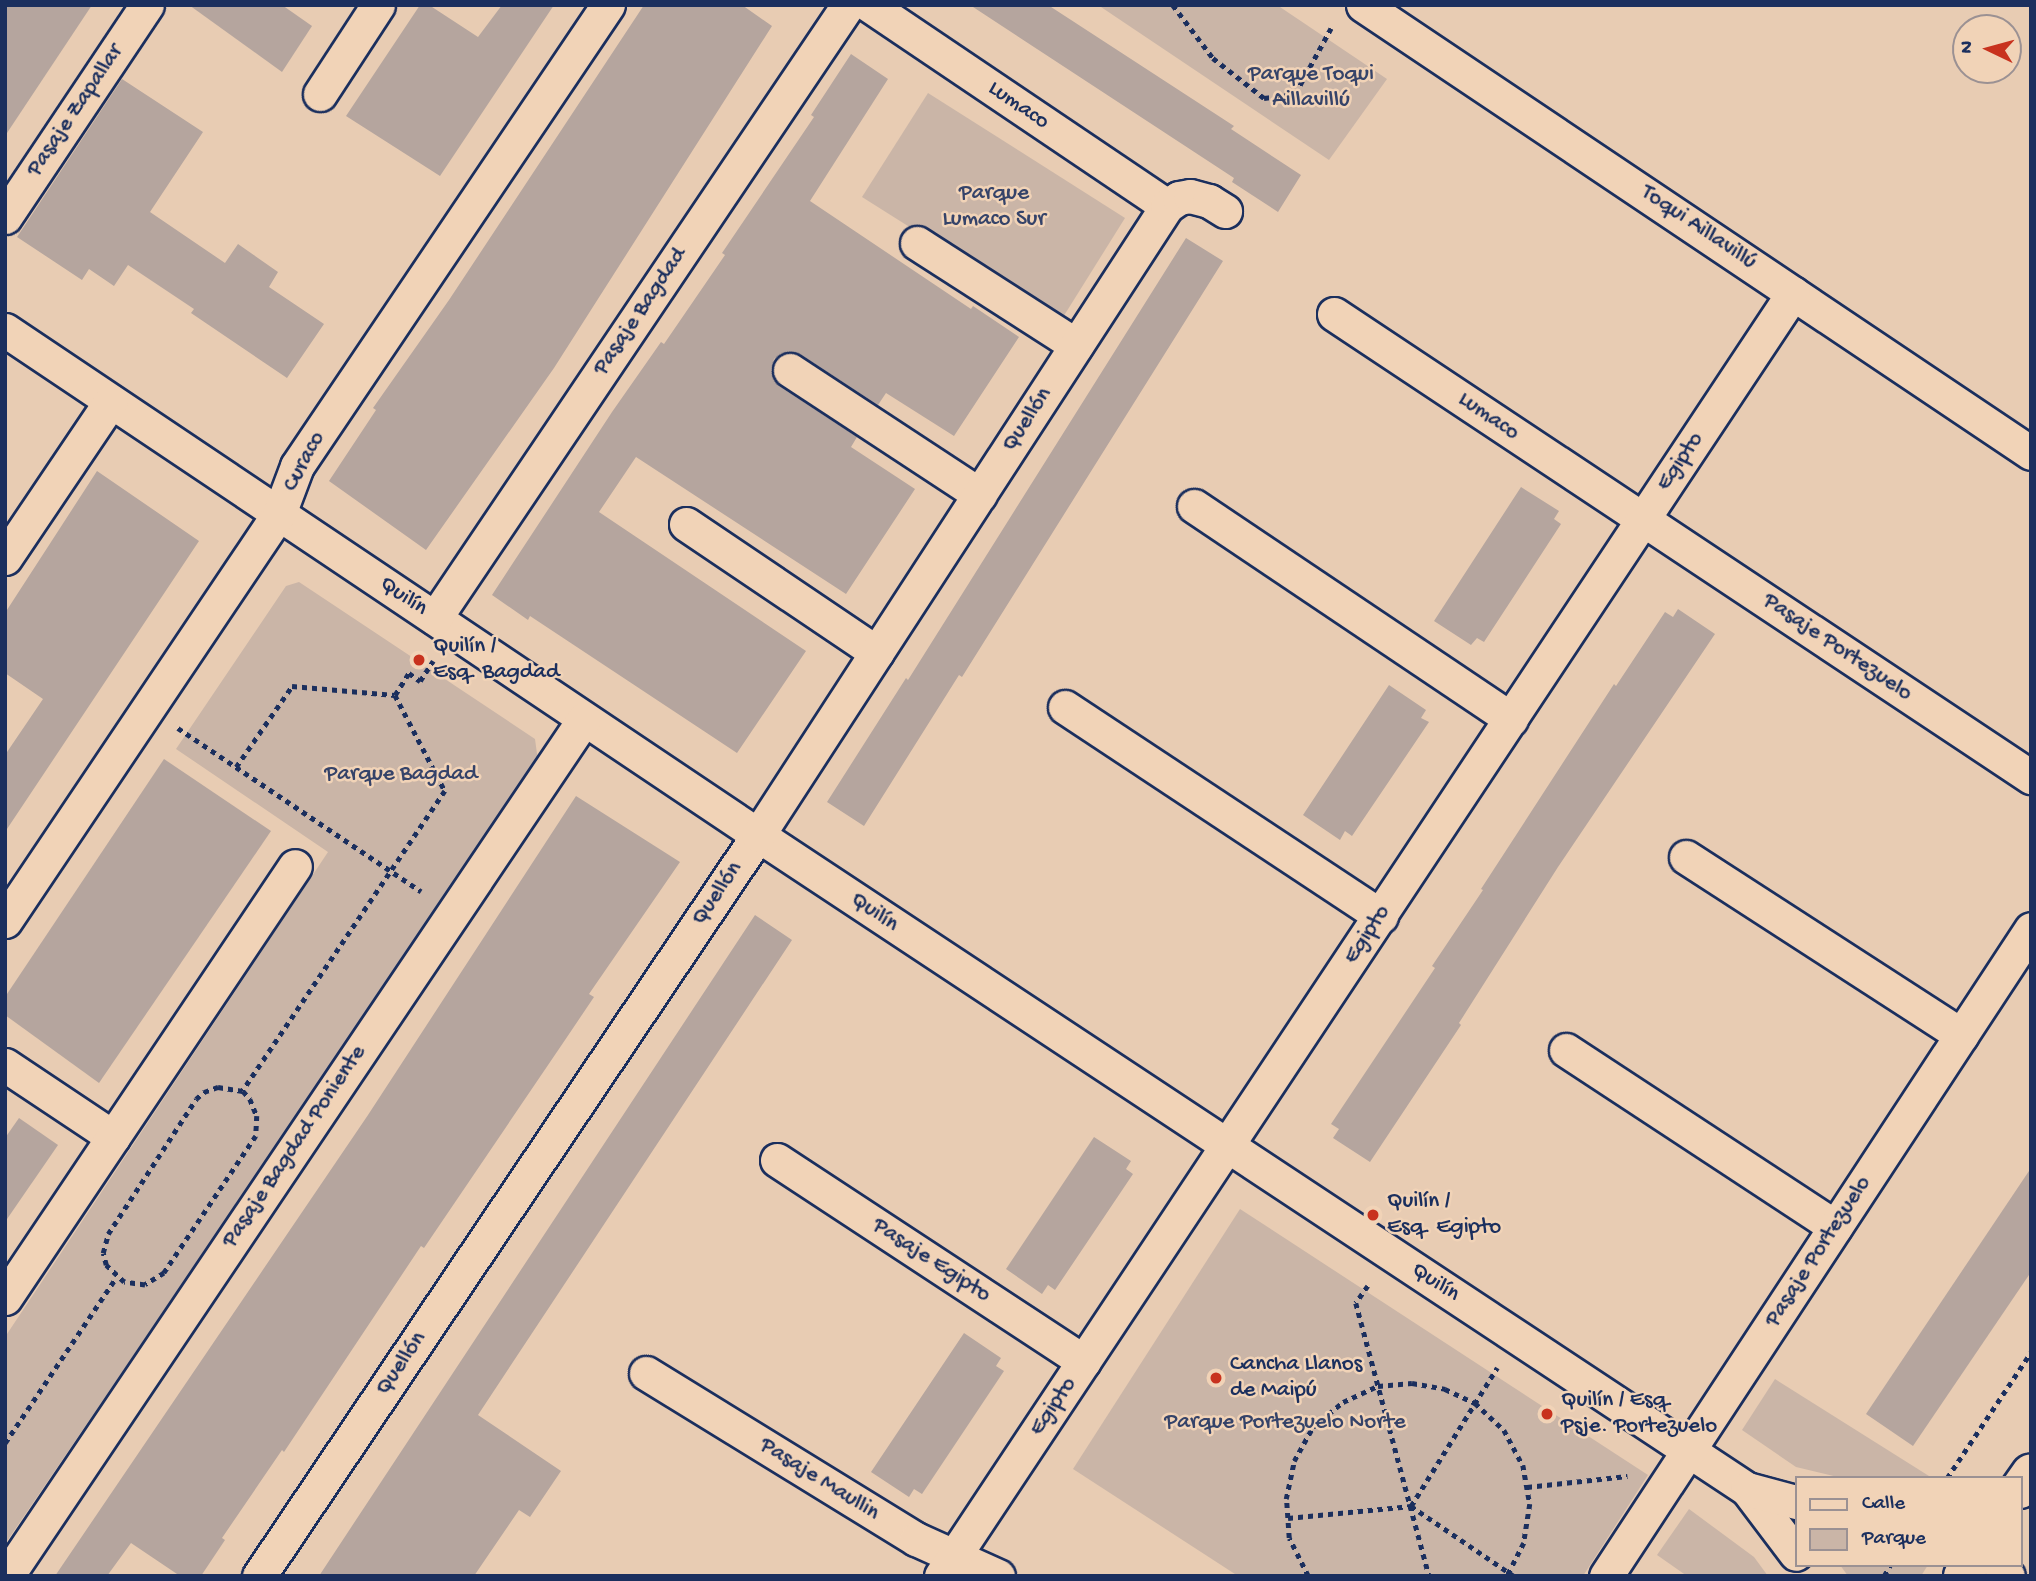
<!DOCTYPE html>
<meta charset="utf-8">
<style>
body{margin:0}
#map{position:relative;width:2036px;height:1581px;overflow:hidden;background:#e8ccb3;font-family:"Gochi Hand",sans-serif}
div>[style]{position:absolute}
.green>*{inset:0;background:#cab5a7}
.building>*{inset:0;background:#b5a59e}
.path>*{height:4.5px;margin-top:-2.25px;transform-origin:0;background:repeating-linear-gradient(90deg,#1b2f5e 0 5px,transparent 0 10px)}
.roads{filter:drop-shadow(2px 0 #1b2f5e) drop-shadow(-2px 0 #1b2f5e) drop-shadow(0 2px #1b2f5e) drop-shadow(0 -2px #1b2f5e)}
.minor>*{height:33px;margin:-16.5px;padding:0 16.5px;transform-origin:16.5px;border-radius:16.5px;background:#f1d3b7}
.tertiary>*{height:38px;margin:-19px;padding:0 19px;transform-origin:19px;border-radius:19px;background:#f1d3b7}
.dots>*{width:19px;height:19px;translate:-50% -50%;box-sizing:border-box;border:4px solid #f1d3b7;border-radius:50%}
span{translate:-50% -50%;white-space:nowrap;text-align:center;line-height:1.15;-webkit-text-stroke:5px #f1d3b7;paint-order:stroke}
.park-label{font-size:23px;color:#354369}
.street-label{font-size:23px;color:#1b2f5e}
.poi-label{font-size:23px;color:#1b2f5e}
.left{translate:0 -50%;text-align:left}
.frame{position:absolute;inset:0;border:7px solid #1b2f5e;pointer-events:none}
.legend{position:absolute;left:1795px;top:1476px;width:228px;height:91px;box-sizing:border-box;background:#f1d3b7;border:2px solid #9b9193;margin:0;padding:9px 12px;list-style:none;font-size:21px;color:#1b2f5e}
.legend li{display:flex;align-items:center;gap:14px;height:35px}
.legend b{width:35px;border:2px solid #9b9193}
.north{position:absolute;left:1952px;top:14px;width:70px;height:70px;box-sizing:border-box;background:#f1d3b7;border:2px solid #9b9193;border-radius:50%;rotate:275deg;font-size:19px;font-weight:700;line-height:28px;text-align:center;color:#1b2f5e}
.north::after{content:'';display:block;margin:auto;width:24px;height:32px;background:#c8321e;clip-path:polygon(50% 0,100% 100%,50% 72%,0 100%)}
</style>
<div id="map">
<div class="green">
<div style="clip-path:polygon(1098px 5px,1277px 5px,1387px 79px,1329px 160px)"></div>
<div style="clip-path:polygon(928px 93px,1125px 218px,1060px 322px,862px 197px)"></div>
<div style="clip-path:polygon(299px 582px,535px 739px,538px 761px,5px 1544px,5px 1337px,328px 852px,176px 749px,286px 586px)"></div>
<div style="clip-path:polygon(1240px 1209px,1648px 1475px,1583px 1576px,1238px 1576px,1073px 1469px)"></div>
<div style="clip-path:polygon(1775px 1379px,1929px 1476px,1928px 1478px,1842px 1478px,1796px 1467px,1742px 1430px)"></div>
<div style="clip-path:polygon(1689px 1509px,1754px 1557px,1768px 1576px,1687px 1576px,1657px 1555px)"></div>
<div style="clip-path:polygon(1840px 1565px,1928px 1565px,1921px 1576px,1848px 1576px)"></div>
</div>
<div class="building">
<div style="clip-path:polygon(5px 5px,92px 5px,5px 136px)"></div>
<div style="clip-path:polygon(189px 5px,282px 5px,312px 26px,282px 72px)"></div>
<div style="clip-path:polygon(420px 5px,429px 5px,478px 37px,502px 5px,554px 5px,440px 176px,346px 116px)"></div>
<div style="clip-path:polygon(644px 5px,742px 5px,772px 26px,554px 368px,426px 550px,329px 481px,376px 410px,373px 408px,449px 300px)"></div>
<div style="clip-path:polygon(970px 5px,1048px 5px,1234px 126px,1231px 129px,1301px 175px,1278px 212px,1232px 182px,1234px 178px)"></div>
<div style="clip-path:polygon(851px 54px,888px 79px,810px 201px,971px 309px,973px 306px,1019px 337px,954px 436px,886px 393px,878px 405px,800px 354px,782px 353px,774px 359px,771px 370px,779px 386px,857px 437px,851px 447px,915px 489px,846px 594px,636px 457px,599px 512px,806px 651px,737px 753px,530px 616px,528px 620px,492px 595px,612px 412px,661px 342px,664px 344px,725px 255px,722px 253px,814px 117px,811px 115px)"></div>
<div style="clip-path:polygon(122px 79px,203px 132px,150px 212px,225px 263px,238px 244px,278px 272px,269px 287px,324px 324px,287px 378px,191px 313px,194px 309px,128px 265px,114px 286px,89px 269px,82px 280px,17px 237px)"></div>
<div style="clip-path:polygon(1186px 238px,1223px 261px,962px 677px,959px 675px,864px 826px,827px 802px,906px 678px,908px 680px)"></div>
<div style="clip-path:polygon(97px 471px,199px 541px,5px 832px,5px 755px,43px 699px,5px 673px,5px 613px)"></div>
<div style="clip-path:polygon(1521px 487px,1559px 511px,1554px 519px,1561px 524px,1484px 642px,1477px 638px,1471px 645px,1434px 621px)"></div>
<div style="clip-path:polygon(1678px 609px,1715px 634px,1558px 867px,1459px 1023px,1461px 1025px,1370px 1162px,1333px 1138px,1339px 1129px,1331px 1124px,1435px 968px,1432px 966px,1483px 890px,1481px 889px,1614px 684px,1616px 686px,1665px 612px,1673px 617px)"></div>
<div style="clip-path:polygon(1389px 685px,1426px 710px,1421px 718px,1429px 722px,1352px 836px,1345px 831px,1340px 840px,1303px 815px)"></div>
<div style="clip-path:polygon(164px 759px,271px 831px,99px 1083px,5px 1015px,5px 997px)"></div>
<div style="clip-path:polygon(576px 796px,680px 862px,589px 994px,594px 997px,563px 1043px,424px 1248px,421px 1246px,284px 1452px,282px 1450px,222px 1538px,225px 1540px,201px 1576px,180px 1576px,131px 1543px,107px 1576px,55px 1576px,368px 1115px)"></div>
<div style="clip-path:polygon(755px 915px,792px 940px,478px 1415px,561px 1471px,530px 1517px,519px 1510px,474px 1576px,319px 1576px)"></div>
<div style="clip-path:polygon(19px 1118px,58px 1145px,5px 1222px,5px 1138px)"></div>
<div style="clip-path:polygon(1094px 1137px,1131px 1161px,1126px 1169px,1133px 1174px,1055px 1290px,1048px 1285px,1042px 1294px,1006px 1269px)"></div>
<div style="clip-path:polygon(2031px 1168px,2031px 1272px,1913px 1446px,1866px 1414px)"></div>
<div style="clip-path:polygon(964px 1333px,1001px 1358px,996px 1366px,1004px 1371px,922px 1494px,914px 1489px,909px 1497px,871px 1472px)"></div>
</div>
<div class="path">
<div style="left:1173px;top:5px;width:66px;rotate:53deg"></div>
<div style="left:1213px;top:58px;width:65px;rotate:38.1deg"></div>
<div style="left:1264px;top:98px;width:31px;rotate:-7deg"></div>
<div style="left:1295px;top:94px;width:75px;rotate:-61.4deg"></div>
<div style="left:395px;top:695px;width:26px;rotate:-58deg"></div>
<div style="left:409px;top:673px;width:14px;rotate:36deg"></div>
<div style="left:420px;top:681px;width:24px;rotate:-57deg"></div>
<div style="left:178px;top:728px;width:293px;rotate:33.9deg"></div>
<div style="left:236px;top:767px;width:98px;rotate:-55.3deg"></div>
<div style="left:292px;top:686px;width:103px;rotate:5deg"></div>
<div style="left:395px;top:695px;width:108px;rotate:62.5deg"></div>
<div style="left:445px;top:791px;width:362px;rotate:124deg"></div>
<div style="left:218px;top:1087px;width:25px;rotate:9deg"></div>
<div style="left:243px;top:1091px;width:11px;rotate:49deg"></div>
<div style="left:250px;top:1099px;width:18px;rotate:68deg"></div>
<div style="left:257px;top:1116px;width:20px;rotate:93deg"></div>
<div style="left:256px;top:1136px;width:165px;rotate:123.9deg"></div>
<div style="left:164px;top:1273px;width:22px;rotate:148deg"></div>
<div style="left:145px;top:1285px;width:21px;rotate:-172deg"></div>
<div style="left:124px;top:1282px;width:25px;rotate:-137deg"></div>
<div style="left:106px;top:1265px;width:12px;rotate:-104deg"></div>
<div style="left:103px;top:1253px;width:20px;rotate:-75deg"></div>
<div style="left:108px;top:1234px;width:161px;rotate:-56.9deg"></div>
<div style="left:196px;top:1099px;width:11px;rotate:-41deg"></div>
<div style="left:204px;top:1092px;width:15px;rotate:-20deg"></div>
<div style="left:1368px;top:1286px;width:21px;rotate:125deg"></div>
<div style="left:1356px;top:1303px;width:283px;rotate:75deg"></div>
<div style="left:5px;top:1443px;width:199px;rotate:-56.1deg"></div>
<div style="left:1947px;top:1478px;width:151px;rotate:-56.3deg"></div>
<div style="left:1527px;top:1487px;width:101px;rotate:-6.3deg"></div>
<div style="left:1411px;top:1506px;width:163px;rotate:-58.1deg"></div>
<div style="left:1288px;top:1518px;width:124px;rotate:-5.6deg"></div>
<div style="left:1411px;top:1506px;width:125px;rotate:34.2deg"></div>
<div style="left:1308px;top:1576px;width:42px;rotate:-116.6deg"></div>
<div style="left:1289px;top:1538px;width:39px;rotate:-94deg"></div>
<div style="left:1286px;top:1499px;width:39px;rotate:-78deg"></div>
<div style="left:1294px;top:1461px;width:39px;rotate:-61deg"></div>
<div style="left:1313px;top:1427px;width:39px;rotate:-40deg"></div>
<div style="left:1343px;top:1402px;width:38px;rotate:-25deg"></div>
<div style="left:1378px;top:1386px;width:34px;rotate:-5deg"></div>
<div style="left:1412px;top:1383px;width:34px;rotate:10deg"></div>
<div style="left:1445px;top:1389px;width:33px;rotate:25deg"></div>
<div style="left:1475px;top:1403px;width:40px;rotate:43deg"></div>
<div style="left:1504px;top:1430px;width:40px;rotate:62deg"></div>
<div style="left:1523px;top:1465px;width:40px;rotate:80deg"></div>
<div style="left:1530px;top:1504px;width:39px;rotate:99deg"></div>
<div style="left:1524px;top:1543px;width:37px;rotate:117deg"></div>
<div style="left:1884px;top:1576px;width:13px;rotate:-61deg"></div>
</div>
<div class="roads">
<div class="minor">
<div style="left:869px;top:5px;width:359px;rotate:34deg"></div>
<div style="left:1363px;top:5px;width:804px;rotate:33.85deg"></div>
<div style="left:320px;top:94px;width:106px;rotate:-56.9deg"></div>
<div style="left:5px;top:217px;width:255px;rotate:-56.2deg"></div>
<div style="left:917px;top:243px;width:189px;rotate:32.7deg"></div>
<div style="left:1334px;top:314px;width:837px;rotate:33.6deg"></div>
<div style="left:5px;top:330px;width:907px;rotate:33.85deg"></div>
<div style="left:758px;top:835px;width:1186px;rotate:33.48deg"></div>
<div style="left:1747px;top:1489px;width:81px;rotate:53deg"></div>
<div style="left:790px;top:370px;width:227px;rotate:33.3deg"></div>
<div style="left:1194px;top:506px;width:382px;rotate:33.9deg"></div>
<div style="left:686px;top:524px;width:230px;rotate:34deg"></div>
<div style="left:5px;top:558px;width:189px;rotate:-56deg"></div>
<div style="left:435px;top:618px;width:739px;rotate:-56.03deg"></div>
<div style="left:1065px;top:707px;width:379px;rotate:33.5deg"></div>
<div style="left:1686px;top:857px;width:328px;rotate:32.9deg"></div>
<div style="left:5px;top:921px;width:491px;rotate:-56.1deg"></div>
<div style="left:279px;top:514px;width:51px;rotate:-69.4deg"></div>
<div style="left:297px;top:466px;width:556px;rotate:-56deg"></div>
<div style="left:1566px;top:1050px;width:322px;rotate:33.3deg"></div>
<div style="left:5px;top:1065px;width:130px;rotate:33.7deg"></div>
<div style="left:777px;top:1160px;width:367px;rotate:33.3deg"></div>
<div style="left:5px;top:1298px;width:520px;rotate:-56.13deg"></div>
<div style="left:646px;top:1373px;width:317px;rotate:31.6deg"></div>
<div style="left:916px;top:1539px;width:90px;rotate:24.3deg"></div>
<div style="left:1747px;top:1489px;width:51px;rotate:14.9deg"></div>
<div style="left:1999px;top:1565px;width:14px;rotate:51deg"></div>
<div style="left:7px;top:1576px;width:1033px;rotate:-56.05deg"></div>
<div style="left:259px;top:1576px;width:893px;rotate:-56.04deg"></div>
<div style="left:758px;top:835px;width:750px;rotate:-56.97deg"></div>
<div style="left:1167px;top:206px;width:14px;rotate:-34deg"></div>
<div style="left:1179px;top:198px;width:11px;rotate:-10deg"></div>
<div style="left:1190px;top:196px;width:20px;rotate:15deg"></div>
<div style="left:1209px;top:201px;width:19px;rotate:32deg"></div>
<div style="left:941px;top:1576px;width:1540px;rotate:-56.41deg"></div>
<div style="left:1606px;top:1576px;width:774px;rotate:-56.7deg"></div>
</div>
<div class="tertiary">
<div style="left:2020px;top:1489px;width:19px;rotate:-55deg"></div>
<div style="left:1963px;top:1576px;width:13px;rotate:-61deg"></div>
</div>
</div>
<div class="dots">
<div style="left:419px;top:660px;background:#c8321e"></div>
<div style="left:1373px;top:1215px;background:#c8321e"></div>
<div style="left:1216px;top:1378px;background:#c8321e"></div>
<div style="left:1547px;top:1414px;background:#c8321e"></div>
</div>
<div class="park-label">
<span style="left:1311px;top:88px">Parque Toqui<br>Aillavillú</span>
<span style="left:994px;top:207px">Parque<br>Lumaco Sur</span>
<span style="left:401px;top:775px">Parque Bagdad</span>
<span style="left:1285px;top:1423px">Parque Portezuelo Norte</span>
</div>
<div class="street-label">
<span style="left:1018px;top:106px;rotate:34deg">Lumaco</span>
<span style="left:76px;top:111px;rotate:-56deg">Pasaje Zapallar</span>
<span style="left:1698px;top:228px;rotate:34deg">Toqui Aillavillú</span>
<span style="left:641px;top:312px;rotate:-56deg">Pasaje Bagdad</span>
<span style="left:1488px;top:417px;rotate:34deg">Lumaco</span>
<span style="left:1028px;top:420px;rotate:-57deg">Quellón</span>
<span style="left:305px;top:462px;rotate:-62deg">Curaco</span>
<span style="left:1681px;top:462px;rotate:-56deg">Egipto</span>
<span style="left:403px;top:597px;rotate:34deg">Quilín</span>
<span style="left:1837px;top:648px;rotate:34deg">Pasaje Portezuelo</span>
<span style="left:718px;top:894px;rotate:-56deg">Quellón</span>
<span style="left:874px;top:913px;rotate:34deg">Quilín</span>
<span style="left:1368px;top:935px;rotate:-57deg">Egipto</span>
<span style="left:295px;top:1147px;rotate:-56deg">Pasaje Bagdad Poniente</span>
<span style="left:1819px;top:1252px;rotate:-57deg">Pasaje Portezuelo</span>
<span style="left:931px;top:1261px;rotate:33deg">Pasaje Egipto</span>
<span style="left:1435px;top:1283px;rotate:33deg">Quilín</span>
<span style="left:402px;top:1364px;rotate:-56deg">Quellón</span>
<span style="left:1054px;top:1407px;rotate:-56deg">Egipto</span>
<span style="left:819px;top:1480px;rotate:32deg">Pasaje Maullin</span>
</div>
<div class="poi-label">
<span class="left" style="left:433px;top:660px">Quilín /<br>Esq. Bagdad</span>
<span class="left" style="left:1387px;top:1215px">Quilín /<br>Esq. Egipto</span>
<span class="left" style="left:1230px;top:1378px">Cancha Llanos<br>de Maipú</span>
<span class="left" style="left:1561px;top:1414px">Quilín / Esq.<br>Psje. Portezuelo</span>
</div>
<div class="frame"></div>
<ul class="legend">
<li><b style="height:9px;background:#f1d3b7"></b>Calle</li>
<li><b style="height:19px;background:#cab5a7"></b>Parque</li>
</ul>
<div class="north">N</div>
</div>
